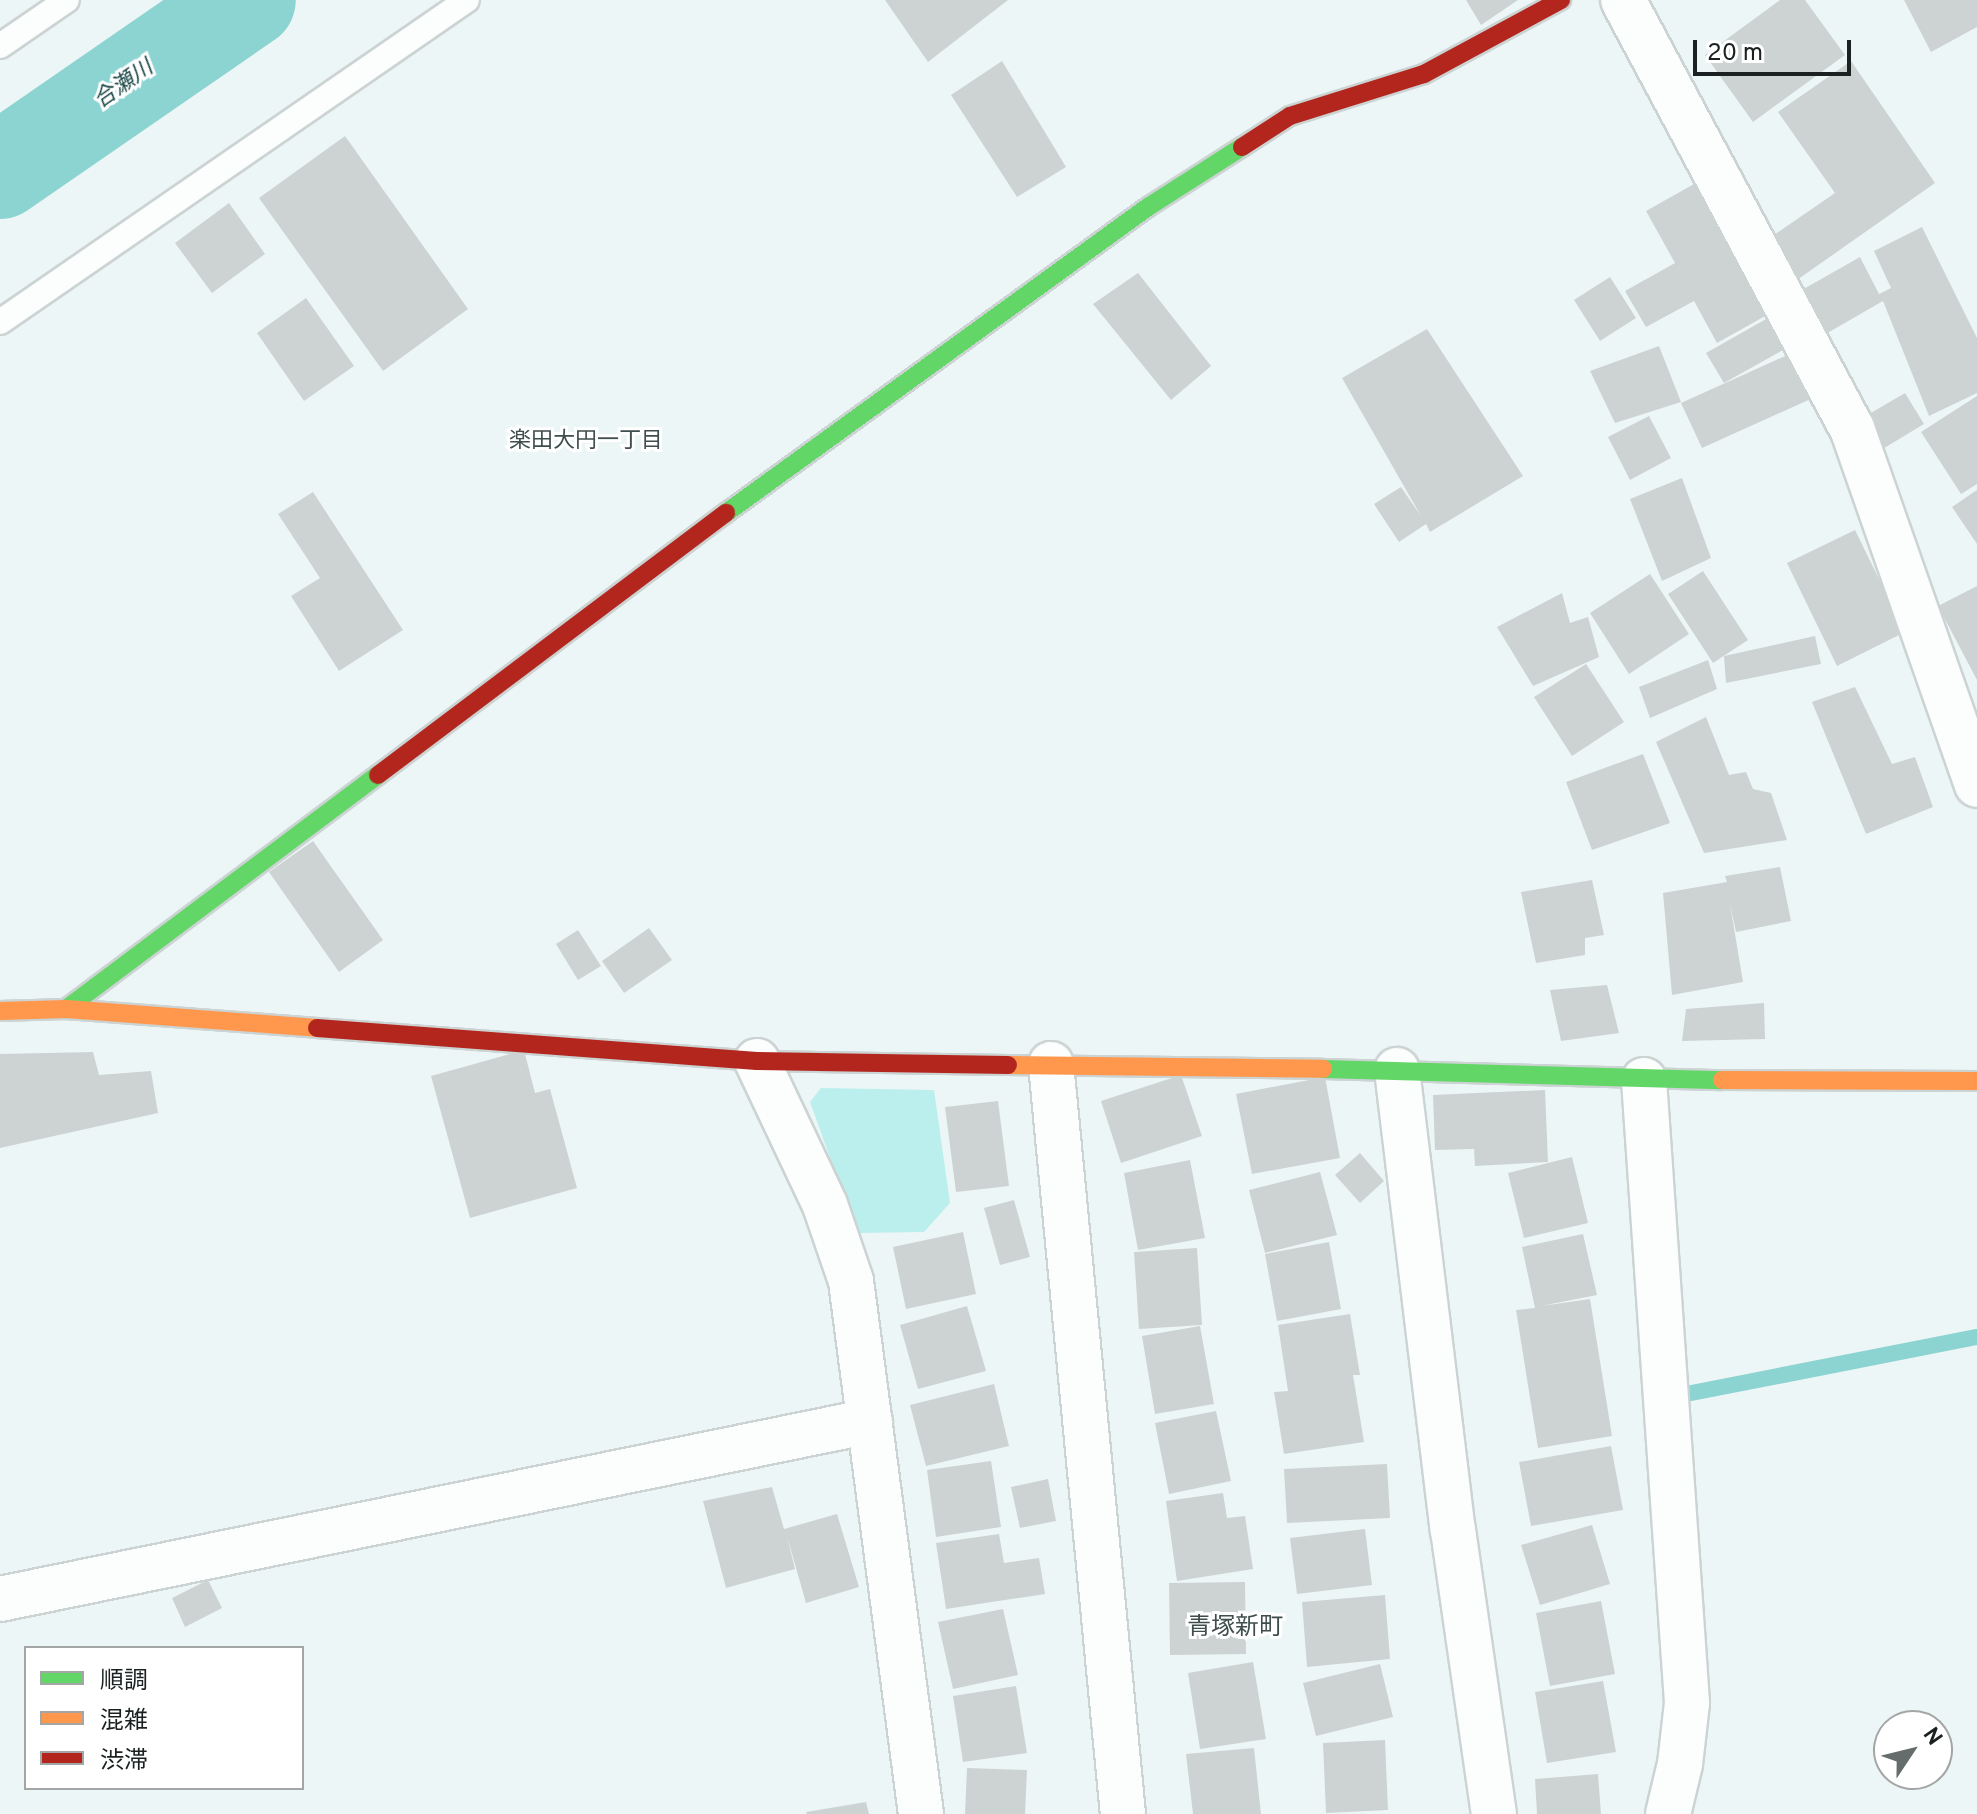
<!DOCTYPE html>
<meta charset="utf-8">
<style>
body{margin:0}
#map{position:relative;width:1977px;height:1814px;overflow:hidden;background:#edf6f6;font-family:Overpass,"Noto Sans JP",sans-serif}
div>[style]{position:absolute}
.green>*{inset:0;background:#baefed}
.stream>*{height:16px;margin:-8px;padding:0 8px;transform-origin:8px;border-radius:8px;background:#8cd4d1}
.river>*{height:96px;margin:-48px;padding:0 48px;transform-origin:48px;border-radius:48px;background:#8cd4d1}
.building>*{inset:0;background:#cdd3d3}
.roads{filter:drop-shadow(2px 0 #ccd3d3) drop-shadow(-2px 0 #ccd3d3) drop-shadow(0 2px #ccd3d3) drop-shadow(0 -2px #ccd3d3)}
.lane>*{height:24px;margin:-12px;padding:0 12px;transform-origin:12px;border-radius:12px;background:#fcfefe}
.street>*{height:44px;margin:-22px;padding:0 22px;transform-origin:22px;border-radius:22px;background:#fcfefe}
.fast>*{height:18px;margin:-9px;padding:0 9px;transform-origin:9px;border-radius:9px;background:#63d668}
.slow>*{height:18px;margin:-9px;padding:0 9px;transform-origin:9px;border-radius:9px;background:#ff974d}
.jam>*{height:18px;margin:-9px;padding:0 9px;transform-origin:9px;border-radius:9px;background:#b3261e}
span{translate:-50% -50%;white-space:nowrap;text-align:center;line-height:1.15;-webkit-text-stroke:6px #fff;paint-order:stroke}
.water-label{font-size:22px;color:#194745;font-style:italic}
.neighbourhood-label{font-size:22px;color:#3f4d4c}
.quarter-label{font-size:24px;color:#3f4d4c}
.legend{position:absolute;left:24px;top:1646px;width:280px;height:144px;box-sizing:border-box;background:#fff;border:2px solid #a4a6a6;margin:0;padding:10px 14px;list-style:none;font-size:24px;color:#1b2121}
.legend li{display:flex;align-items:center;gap:16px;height:40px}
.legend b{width:40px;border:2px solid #a4a6a6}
.north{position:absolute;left:1873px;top:1710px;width:80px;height:80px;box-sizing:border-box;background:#fff;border:2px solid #a4a6a6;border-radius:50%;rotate:55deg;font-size:22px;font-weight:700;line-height:32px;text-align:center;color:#1b2121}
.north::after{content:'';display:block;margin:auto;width:28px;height:36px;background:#646c6c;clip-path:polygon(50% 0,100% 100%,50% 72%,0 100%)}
.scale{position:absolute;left:1693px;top:40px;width:158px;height:36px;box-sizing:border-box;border:4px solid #1b2121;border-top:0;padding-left:10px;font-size:24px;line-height:28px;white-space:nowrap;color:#1b2121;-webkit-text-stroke:6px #fff;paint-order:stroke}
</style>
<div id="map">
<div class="green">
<div style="clip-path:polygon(821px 1088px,934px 1090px,950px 1203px,924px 1232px,857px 1233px,810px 1102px)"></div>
</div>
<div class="stream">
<div style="left:1677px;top:1404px;width:8px;rotate:-97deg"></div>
<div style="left:1676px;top:1396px;width:307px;rotate:-11.1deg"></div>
</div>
<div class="river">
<div style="left:0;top:171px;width:301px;rotate:-34.6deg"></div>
</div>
<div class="building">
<div style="clip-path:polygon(885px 0,1008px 0,928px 62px)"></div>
<div style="clip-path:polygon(1466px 0,1518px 0,1481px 25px)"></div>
<div style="clip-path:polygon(1780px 0,1805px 0,1845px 55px,1753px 122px,1705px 55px)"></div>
<div style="clip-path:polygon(1904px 0,1977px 0,1977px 27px,1931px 52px)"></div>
<div style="clip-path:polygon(1002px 61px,1066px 167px,1017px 197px,951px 95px)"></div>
<div style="clip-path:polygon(1851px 61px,1935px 183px,1787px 287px,1758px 246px,1835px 193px,1778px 112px)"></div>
<div style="clip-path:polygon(345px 136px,468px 309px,383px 371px,259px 198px)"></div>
<div style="clip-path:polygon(1703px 179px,1776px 310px,1717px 343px,1694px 301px,1646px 327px,1625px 291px,1675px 263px,1646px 211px)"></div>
<div style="clip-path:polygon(229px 203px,265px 254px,212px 293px,175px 243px)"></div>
<div style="clip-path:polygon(1922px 227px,1977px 338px,1977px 393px,1929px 416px,1883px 301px,1817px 339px,1793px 295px,1860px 257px,1879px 294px,1891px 288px,1874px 251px)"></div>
<div style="clip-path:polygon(1138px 273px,1211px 366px,1171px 400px,1093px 304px)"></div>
<div style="clip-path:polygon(1610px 277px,1636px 318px,1600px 341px,1574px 300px)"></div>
<div style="clip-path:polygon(306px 298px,354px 366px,304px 401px,257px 333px)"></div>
<div style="clip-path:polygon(1775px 314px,1792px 345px,1724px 383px,1706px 353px)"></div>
<div style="clip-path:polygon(1427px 329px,1523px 476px,1430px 532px,1426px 524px,1399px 542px,1374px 504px,1401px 487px,1421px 516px,1342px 378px)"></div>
<div style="clip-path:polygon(1659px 346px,1681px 402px,1615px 423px,1590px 371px)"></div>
<div style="clip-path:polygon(1794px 352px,1815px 397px,1702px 448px,1681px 403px)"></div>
<div style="clip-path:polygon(1905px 393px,1924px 424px,1871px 456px,1852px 424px)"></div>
<div style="clip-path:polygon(1977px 396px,1977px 484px,1961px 494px,1921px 432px)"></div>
<div style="clip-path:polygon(1649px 416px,1671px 458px,1630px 480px,1608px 437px)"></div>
<div style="clip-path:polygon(1682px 478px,1711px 558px,1662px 581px,1630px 499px)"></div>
<div style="clip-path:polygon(1977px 490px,1977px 544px,1952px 507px)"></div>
<div style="clip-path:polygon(313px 492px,403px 630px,339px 671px,291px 596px,320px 578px,278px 514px)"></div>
<div style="clip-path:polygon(1855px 530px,1905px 632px,1837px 666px,1787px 563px)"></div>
<div style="clip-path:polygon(1703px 571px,1748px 640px,1713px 663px,1668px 594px)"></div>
<div style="clip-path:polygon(1650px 574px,1689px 634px,1629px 674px,1590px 613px)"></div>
<div style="clip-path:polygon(1977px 586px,1977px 680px,1938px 606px)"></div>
<div style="clip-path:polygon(1562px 593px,1570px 623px,1588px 617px,1599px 657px,1533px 686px,1497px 627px)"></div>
<div style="clip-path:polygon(1815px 636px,1821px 664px,1726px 683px,1724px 656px)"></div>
<div style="clip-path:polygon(1708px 660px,1717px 689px,1650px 718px,1639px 687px)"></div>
<div style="clip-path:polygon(1586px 664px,1624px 722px,1572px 756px,1534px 697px)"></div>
<div style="clip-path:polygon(1855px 687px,1892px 764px,1915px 757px,1933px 807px,1866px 834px,1812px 702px)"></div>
<div style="clip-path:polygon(1706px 717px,1729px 775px,1746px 772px,1753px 789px,1771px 793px,1787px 840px,1704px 853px,1656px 742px)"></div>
<div style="clip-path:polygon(1643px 754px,1670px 823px,1592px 850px,1566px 782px)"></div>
<div style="clip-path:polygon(313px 841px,383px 940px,339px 972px,269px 872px)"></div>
<div style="clip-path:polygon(1780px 867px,1791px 921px,1736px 932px,1730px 904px,1743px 982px,1672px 995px,1663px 893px,1727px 882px,1725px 876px)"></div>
<div style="clip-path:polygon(1592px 880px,1604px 935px,1585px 938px,1585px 955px,1536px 963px,1521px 892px)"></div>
<div style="clip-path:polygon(649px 928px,672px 960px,624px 993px,602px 961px)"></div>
<div style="clip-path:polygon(578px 930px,601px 966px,578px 980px,556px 944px)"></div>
<div style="clip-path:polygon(1607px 985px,1619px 1033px,1561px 1041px,1550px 990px)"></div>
<div style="clip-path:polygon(1764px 1003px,1765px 1039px,1682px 1041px,1686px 1009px)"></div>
<div style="clip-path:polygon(524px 1050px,535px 1093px,550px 1089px,577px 1188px,470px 1218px,431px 1076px)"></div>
<div style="clip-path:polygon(93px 1052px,99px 1075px,151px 1071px,158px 1113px,0 1148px,0 1054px)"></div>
<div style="clip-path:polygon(1181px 1075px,1202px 1136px,1121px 1163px,1101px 1101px)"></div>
<div style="clip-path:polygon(1325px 1077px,1340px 1158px,1252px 1174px,1236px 1094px)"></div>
<div style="clip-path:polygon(1545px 1090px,1548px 1162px,1475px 1166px,1474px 1149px,1435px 1150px,1433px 1095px)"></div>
<div style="clip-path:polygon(998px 1101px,1009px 1186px,956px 1192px,945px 1107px)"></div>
<div style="clip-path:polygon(1360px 1153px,1384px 1181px,1360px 1203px,1335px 1175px)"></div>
<div style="clip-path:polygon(1572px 1157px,1588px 1223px,1524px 1238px,1508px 1173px)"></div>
<div style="clip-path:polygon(1190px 1160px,1205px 1238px,1138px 1250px,1124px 1173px)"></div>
<div style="clip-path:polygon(1320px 1172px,1337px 1235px,1265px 1253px,1249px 1190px)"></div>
<div style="clip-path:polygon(1014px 1200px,1030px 1257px,1000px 1265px,984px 1208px)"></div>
<div style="clip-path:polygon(963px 1232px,976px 1294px,906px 1309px,893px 1247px)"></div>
<div style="clip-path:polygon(1583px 1234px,1597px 1295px,1541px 1306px,1590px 1299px,1612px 1436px,1538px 1448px,1516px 1310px,1535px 1308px,1522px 1247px)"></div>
<div style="clip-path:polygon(1329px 1242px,1341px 1309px,1277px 1321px,1265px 1254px)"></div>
<div style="clip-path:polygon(1197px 1248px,1202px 1325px,1139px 1329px,1134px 1252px)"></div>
<div style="clip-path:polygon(967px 1306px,986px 1371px,918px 1389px,900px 1325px)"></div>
<div style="clip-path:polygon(1350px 1314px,1360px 1375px,1353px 1375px,1364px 1442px,1284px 1454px,1274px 1392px,1288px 1391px,1278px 1325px)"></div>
<div style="clip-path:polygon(1200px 1326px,1214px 1404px,1155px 1414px,1142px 1336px)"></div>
<div style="clip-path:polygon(994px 1384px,1009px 1446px,926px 1466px,910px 1405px)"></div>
<div style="clip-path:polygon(1216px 1411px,1231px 1481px,1169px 1494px,1155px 1423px)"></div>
<div style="clip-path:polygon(1611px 1446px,1623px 1510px,1531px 1526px,1519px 1462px)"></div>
<div style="clip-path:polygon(991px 1461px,1001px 1527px,936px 1537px,927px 1470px)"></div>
<div style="clip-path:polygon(1387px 1464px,1390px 1518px,1287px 1523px,1284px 1469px)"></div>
<div style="clip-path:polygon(1048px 1479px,1056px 1521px,1020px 1528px,1011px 1487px)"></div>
<div style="clip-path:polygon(772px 1487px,784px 1529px,837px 1514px,859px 1587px,806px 1603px,787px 1536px,795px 1569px,726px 1588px,703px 1501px)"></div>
<div style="clip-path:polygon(1223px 1493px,1227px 1518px,1245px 1516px,1253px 1569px,1177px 1581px,1166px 1501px)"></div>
<div style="clip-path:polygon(1592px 1525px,1610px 1584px,1540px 1605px,1521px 1545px)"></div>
<div style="clip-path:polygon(1365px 1529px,1372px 1585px,1297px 1594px,1290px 1538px)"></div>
<div style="clip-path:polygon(999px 1534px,1004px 1563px,1039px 1558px,1045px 1594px,946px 1609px,936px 1543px)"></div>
<div style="clip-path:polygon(208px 1580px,222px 1608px,185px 1627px,172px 1598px)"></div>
<div style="clip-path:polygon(1245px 1582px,1246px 1654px,1170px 1655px,1169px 1583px)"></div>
<div style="clip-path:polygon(1385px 1595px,1390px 1659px,1307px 1667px,1302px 1602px)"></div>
<div style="clip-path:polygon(1601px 1601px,1615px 1674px,1550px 1686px,1536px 1613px)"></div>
<div style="clip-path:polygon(1003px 1609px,1018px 1675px,953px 1689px,938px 1622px)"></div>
<div style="clip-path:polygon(1253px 1662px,1266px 1739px,1200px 1749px,1188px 1673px)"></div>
<div style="clip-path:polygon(1380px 1664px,1393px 1717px,1316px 1736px,1303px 1683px)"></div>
<div style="clip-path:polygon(1603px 1681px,1616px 1752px,1547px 1763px,1535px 1692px)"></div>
<div style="clip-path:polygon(1016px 1686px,1027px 1753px,963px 1762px,953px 1696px)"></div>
<div style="clip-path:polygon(1385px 1740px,1388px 1810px,1326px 1813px,1323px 1743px)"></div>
<div style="clip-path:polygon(1254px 1748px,1261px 1814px,1193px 1814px,1186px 1754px)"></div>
<div style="clip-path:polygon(967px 1768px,1027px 1770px,1025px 1814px,965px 1814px)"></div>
<div style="clip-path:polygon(1598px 1774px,1601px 1814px,1537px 1814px,1535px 1779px)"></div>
<div style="clip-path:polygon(866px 1802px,869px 1814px,807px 1814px,806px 1812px)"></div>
</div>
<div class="roads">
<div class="lane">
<div style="left:0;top:46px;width:81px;rotate:-34.5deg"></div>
<div style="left:0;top:322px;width:567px;rotate:-34.59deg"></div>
</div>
<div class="street">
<div style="left:1623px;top:0;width:485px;rotate:61.9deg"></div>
<div style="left:1852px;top:428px;width:378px;rotate:70.7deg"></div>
<div style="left:757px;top:1061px;width:159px;rotate:64.7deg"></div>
<div style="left:825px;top:1205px;width:80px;rotate:71.1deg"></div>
<div style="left:851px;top:1281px;width:538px;rotate:82.52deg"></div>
<div style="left:1051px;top:1064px;width:753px;rotate:84.52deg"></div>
<div style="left:1397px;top:1070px;width:463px;rotate:83.1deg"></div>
<div style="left:1453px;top:1530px;width:287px;rotate:81.8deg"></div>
<div style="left:1644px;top:1080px;width:624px;rotate:86.05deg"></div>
<div style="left:1687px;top:1703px;width:61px;rotate:96.5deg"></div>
<div style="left:1680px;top:1764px;width:51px;rotate:103.5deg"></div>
<div style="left:0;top:1599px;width:888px;rotate:-11.56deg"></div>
</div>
<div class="fast">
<div style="left:726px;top:513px;width:521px;rotate:-35.95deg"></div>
<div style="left:1148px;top:207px;width:112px;rotate:-32.6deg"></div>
<div style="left:66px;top:1009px;width:390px;rotate:-36.9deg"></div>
<div style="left:1323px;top:1069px;width:399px;rotate:1.6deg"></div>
</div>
<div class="slow">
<div style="left:0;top:1011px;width:66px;rotate:-1.7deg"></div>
<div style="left:66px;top:1009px;width:252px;rotate:4.3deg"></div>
<div style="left:1008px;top:1065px;width:315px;rotate:0.7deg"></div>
<div style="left:1722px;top:1080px;width:255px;rotate:0.2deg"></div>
</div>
<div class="jam">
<div style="left:1242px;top:147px;width:57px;rotate:-32.9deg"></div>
<div style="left:1290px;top:116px;width:140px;rotate:-17.4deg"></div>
<div style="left:1424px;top:74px;width:156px;rotate:-28.4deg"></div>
<div style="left:378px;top:775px;width:436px;rotate:-37deg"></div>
<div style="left:317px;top:1028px;width:441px;rotate:4.3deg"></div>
<div style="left:757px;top:1061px;width:251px;rotate:0.9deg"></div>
</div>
</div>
<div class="water-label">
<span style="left:124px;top:85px;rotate:-35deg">合瀬川</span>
</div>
<div class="neighbourhood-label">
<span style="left:586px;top:442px">楽田大円一丁目</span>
</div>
<div class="quarter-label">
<span style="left:1235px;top:1629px">青塚新町</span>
</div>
<ul class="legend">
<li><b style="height:10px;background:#63d668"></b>順調</li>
<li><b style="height:10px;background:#ff974d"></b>混雑</li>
<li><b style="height:10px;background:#b3261e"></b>渋滞</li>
</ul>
<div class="north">N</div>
<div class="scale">20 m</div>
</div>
